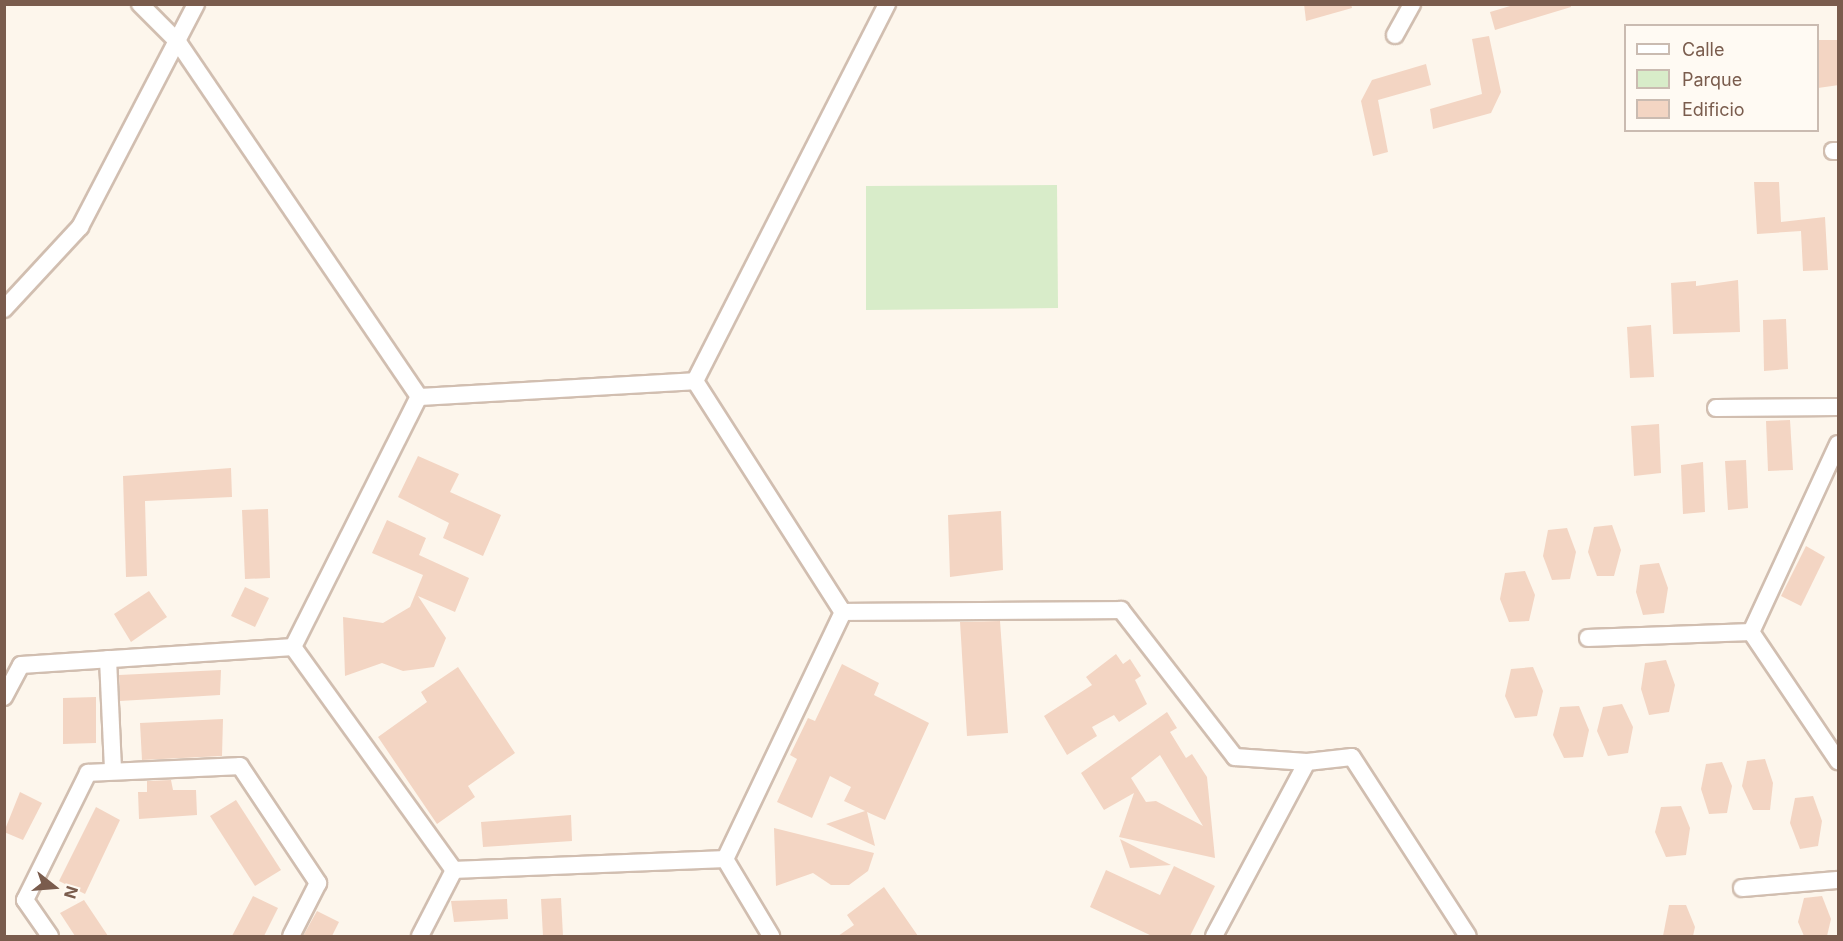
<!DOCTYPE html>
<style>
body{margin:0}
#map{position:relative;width:1843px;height:941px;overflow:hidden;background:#fdf6ec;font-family:Inter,sans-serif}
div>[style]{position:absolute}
.green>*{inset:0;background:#d8ecc9}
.building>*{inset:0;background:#f3d5c3}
.roads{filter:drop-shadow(2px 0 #d1beb0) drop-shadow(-2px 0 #d1beb0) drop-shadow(0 2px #d1beb0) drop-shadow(0 -2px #d1beb0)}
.minor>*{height:16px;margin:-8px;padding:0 8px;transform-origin:8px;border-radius:8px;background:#fff}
span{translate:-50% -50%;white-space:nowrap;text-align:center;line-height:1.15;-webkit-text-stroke:4.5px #fffaf3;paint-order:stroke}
.frame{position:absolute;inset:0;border:6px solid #7a5c4d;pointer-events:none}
.legend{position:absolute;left:1624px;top:24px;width:195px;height:108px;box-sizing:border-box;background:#fffaf3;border:2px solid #cabbb1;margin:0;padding:8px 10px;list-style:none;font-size:18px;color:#7a5c4d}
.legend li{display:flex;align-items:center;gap:12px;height:30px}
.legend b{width:30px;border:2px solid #cabbb1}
.north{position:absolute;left:24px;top:857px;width:60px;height:60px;-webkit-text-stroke:4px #fffaf3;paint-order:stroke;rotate:107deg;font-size:16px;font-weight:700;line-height:24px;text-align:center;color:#7a5c4d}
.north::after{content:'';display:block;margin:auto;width:21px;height:27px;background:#7a5c4d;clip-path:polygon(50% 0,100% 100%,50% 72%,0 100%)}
</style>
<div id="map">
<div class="green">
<div style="clip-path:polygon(1057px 185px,1058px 308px,866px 310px,866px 186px)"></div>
</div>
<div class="building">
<div style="clip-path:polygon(1304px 4px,1351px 4px,1352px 8px,1306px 21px)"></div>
<div style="clip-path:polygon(1517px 4px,1570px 4px,1571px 7px,1495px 30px,1490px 12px)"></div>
<div style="clip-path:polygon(1489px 36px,1501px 92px,1491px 113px,1433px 129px,1430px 109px,1482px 94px,1472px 39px)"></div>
<div style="clip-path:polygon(1818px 40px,1839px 40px,1839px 85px,1818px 88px)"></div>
<div style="clip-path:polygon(1426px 64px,1431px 85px,1378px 100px,1388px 152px,1373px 156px,1361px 101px,1372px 80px)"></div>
<div style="clip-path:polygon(1754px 182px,1779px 182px,1781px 222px,1825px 217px,1828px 270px,1803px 271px,1801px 231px,1757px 234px)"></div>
<div style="clip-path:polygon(1738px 280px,1740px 332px,1673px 334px,1671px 283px,1696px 281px,1696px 286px)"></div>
<div style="clip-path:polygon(1786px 319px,1788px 369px,1764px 371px,1763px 320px)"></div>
<div style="clip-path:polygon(1651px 325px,1654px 377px,1630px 378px,1627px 327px)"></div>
<div style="clip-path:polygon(1790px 420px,1793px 470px,1768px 471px,1766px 421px)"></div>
<div style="clip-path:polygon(1659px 424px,1661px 473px,1634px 476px,1631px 426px)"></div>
<div style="clip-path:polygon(418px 456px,459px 474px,450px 492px,501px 515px,483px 556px,443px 538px,449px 523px,398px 497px)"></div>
<div style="clip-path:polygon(1746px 460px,1748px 508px,1728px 510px,1725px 461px)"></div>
<div style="clip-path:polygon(1703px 462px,1705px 512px,1683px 514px,1681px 465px)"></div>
<div style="clip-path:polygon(231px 468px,232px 497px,145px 501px,147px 576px,126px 577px,123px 476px)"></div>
<div style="clip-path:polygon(268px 509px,270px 578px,245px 579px,242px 510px)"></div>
<div style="clip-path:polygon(1001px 511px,1003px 570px,950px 577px,948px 515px)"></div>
<div style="clip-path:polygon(387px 520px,426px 538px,419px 555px,469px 578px,455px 612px,418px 596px,446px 638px,434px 667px,403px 671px,382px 663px,345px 676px,343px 617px,383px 623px,410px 607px,423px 575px,372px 553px)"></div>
<div style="clip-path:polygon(1612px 525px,1621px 550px,1614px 576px,1597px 576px,1588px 552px,1594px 527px)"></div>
<div style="clip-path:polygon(1567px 528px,1576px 552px,1570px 579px,1552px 580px,1543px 556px,1548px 530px)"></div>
<div style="clip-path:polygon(1806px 546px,1825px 557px,1801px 606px,1781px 596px)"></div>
<div style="clip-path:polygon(1659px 563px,1668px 588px,1664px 613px,1643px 615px,1636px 592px,1640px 565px)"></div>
<div style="clip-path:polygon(1525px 571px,1535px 595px,1529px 621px,1509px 622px,1500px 599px,1505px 573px)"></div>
<div style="clip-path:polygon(245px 587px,269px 598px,255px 627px,231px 616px)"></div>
<div style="clip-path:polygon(149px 591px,167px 617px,131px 642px,114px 614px)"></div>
<div style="clip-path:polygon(1000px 621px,1008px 733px,967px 736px,960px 622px)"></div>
<div style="clip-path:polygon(1116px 654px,1123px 664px,1130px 659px,1141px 676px,1135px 680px,1147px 704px,1119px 722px,1114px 715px,1092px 727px,1097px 736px,1067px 755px,1044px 716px,1092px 685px,1086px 677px)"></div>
<div style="clip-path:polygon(1666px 660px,1675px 685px,1669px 712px,1649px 715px,1641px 689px,1645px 663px)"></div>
<div style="clip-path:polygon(842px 664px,879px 683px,874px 695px,929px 723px,885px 820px,867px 812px,875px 846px,826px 824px,865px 811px,844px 801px,851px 787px,830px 776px,812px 818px,777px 802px,797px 759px,790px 755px,808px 718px,815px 721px)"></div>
<div style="clip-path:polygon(458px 667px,515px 753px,468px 786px,475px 797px,437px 824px,378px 737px,427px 702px,421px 692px)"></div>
<div style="clip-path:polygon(1533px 667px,1543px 691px,1537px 716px,1515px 718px,1505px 696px,1511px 669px)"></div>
<div style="clip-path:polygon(221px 670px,220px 695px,120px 701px,119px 675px)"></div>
<div style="clip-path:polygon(96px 697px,96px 743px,63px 744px,63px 698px)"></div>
<div style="clip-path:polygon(1622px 704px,1633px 727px,1628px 753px,1608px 756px,1597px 731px,1603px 707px)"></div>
<div style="clip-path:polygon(1579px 706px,1589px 730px,1583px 757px,1564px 758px,1553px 735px,1560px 707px)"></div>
<div style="clip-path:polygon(evenodd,1167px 712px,1177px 728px,1170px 732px,1186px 758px,1192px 754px,1207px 777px,1215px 858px,1119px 837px,1134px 793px,1104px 810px,1081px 773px,1167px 712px,1160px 755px,1203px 826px,1156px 801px,1146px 802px,1131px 778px,1160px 755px)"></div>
<div style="clip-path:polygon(223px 719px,222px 756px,142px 760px,140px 723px)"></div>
<div style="clip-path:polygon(1765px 759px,1773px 783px,1770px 810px,1753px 810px,1742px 786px,1747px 761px)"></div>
<div style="clip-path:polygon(1722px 762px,1732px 786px,1727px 813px,1709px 814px,1701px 789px,1706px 764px)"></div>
<div style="clip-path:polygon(171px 780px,173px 790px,196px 790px,197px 815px,139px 819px,138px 792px,147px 792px,147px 781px)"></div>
<div style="clip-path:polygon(20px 792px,42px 803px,23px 840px,4px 832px)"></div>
<div style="clip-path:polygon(1813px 796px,1822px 821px,1818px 846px,1800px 849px,1790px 823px,1795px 798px)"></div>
<div style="clip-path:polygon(236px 800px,281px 870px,255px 886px,210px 816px)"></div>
<div style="clip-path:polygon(1681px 806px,1690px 828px,1686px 855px,1666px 857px,1655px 832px,1661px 807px)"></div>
<div style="clip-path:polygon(96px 807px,120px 820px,85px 894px,59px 881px)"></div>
<div style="clip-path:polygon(571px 815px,572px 841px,483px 847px,481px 822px)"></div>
<div style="clip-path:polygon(774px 828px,874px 853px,868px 871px,849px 885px,831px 885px,813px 873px,776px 886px)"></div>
<div style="clip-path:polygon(1120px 839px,1171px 865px,1130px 868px)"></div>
<div style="clip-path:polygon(1174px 866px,1215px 886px,1190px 936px,1152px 936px,1090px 907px,1106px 870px,1160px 895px)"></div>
<div style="clip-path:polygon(884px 887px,918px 936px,838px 936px,854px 925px,847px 915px)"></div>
<div style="clip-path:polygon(253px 896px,278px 908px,264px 936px,232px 936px)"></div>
<div style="clip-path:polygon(1822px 896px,1831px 919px,1827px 936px,1804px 936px,1798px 922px,1804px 898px)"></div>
<div style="clip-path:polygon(561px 898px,563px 936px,543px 936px,541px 899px)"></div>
<div style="clip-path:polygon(507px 899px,508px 919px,454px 922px,451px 901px)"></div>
<div style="clip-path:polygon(84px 900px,108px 936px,75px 936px,60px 913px)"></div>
<div style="clip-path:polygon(1669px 905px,1686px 905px,1695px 927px,1693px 936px,1663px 936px)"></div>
<div style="clip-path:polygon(317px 911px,339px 922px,332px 936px,303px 936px)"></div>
</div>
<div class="roads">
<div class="minor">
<div style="left:140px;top:4px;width:54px;rotate:45deg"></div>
<div style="left:178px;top:42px;width:429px;rotate:55.8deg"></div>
<div style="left:1395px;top:35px;width:35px;rotate:-61deg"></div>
<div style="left:1833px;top:151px;width:5px"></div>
<div style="left:4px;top:309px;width:112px;rotate:-47.2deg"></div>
<div style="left:80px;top:227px;width:251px;rotate:-62.5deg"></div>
<div style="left:695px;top:381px;width:274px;rotate:57.4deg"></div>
<div style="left:843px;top:612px;width:274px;rotate:115.5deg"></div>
<div style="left:725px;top:859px;width:90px;rotate:59.1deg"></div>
<div style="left:419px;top:397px;width:276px;rotate:-3.3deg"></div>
<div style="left:695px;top:381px;width:423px;rotate:-63deg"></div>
<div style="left:1716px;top:408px;width:122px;rotate:-0.5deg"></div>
<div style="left:1838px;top:444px;width:207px;rotate:114.8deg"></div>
<div style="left:1751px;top:632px;width:156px;rotate:56deg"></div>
<div style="left:843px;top:612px;width:278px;rotate:-0.4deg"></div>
<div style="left:1121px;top:610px;width:186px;rotate:52.2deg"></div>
<div style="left:1235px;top:757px;width:72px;rotate:4deg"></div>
<div style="left:1307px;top:762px;width:45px;rotate:-6.3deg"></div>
<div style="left:1352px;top:757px;width:213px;rotate:57.1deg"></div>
<div style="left:1588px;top:638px;width:163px;rotate:-2.1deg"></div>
<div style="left:293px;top:647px;width:275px;rotate:54.2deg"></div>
<div style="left:454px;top:870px;width:271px;rotate:-2.3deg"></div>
<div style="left:108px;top:659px;width:111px;rotate:87.4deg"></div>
<div style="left:4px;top:697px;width:36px;rotate:-62deg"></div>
<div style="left:21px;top:665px;width:273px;rotate:-3.8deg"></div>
<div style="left:293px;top:647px;width:280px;rotate:-63.3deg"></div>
<div style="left:1742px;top:888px;width:96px;rotate:-4.8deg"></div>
<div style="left:50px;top:936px;width:44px;rotate:-124.8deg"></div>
<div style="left:25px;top:900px;width:142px;rotate:-63.6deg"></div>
<div style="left:88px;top:773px;width:152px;rotate:-2.6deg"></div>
<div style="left:240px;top:766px;width:141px;rotate:56.3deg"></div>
<div style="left:318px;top:883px;width:59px;rotate:117deg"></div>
<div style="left:420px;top:936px;width:74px;rotate:-62.7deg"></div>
<div style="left:1214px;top:936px;width:197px;rotate:-61.9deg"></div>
</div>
</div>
<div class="frame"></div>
<ul class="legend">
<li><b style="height:8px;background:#fff"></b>Calle</li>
<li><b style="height:16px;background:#d8ecc9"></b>Parque</li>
<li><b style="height:16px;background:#f3d5c3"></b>Edificio</li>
</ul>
<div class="north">N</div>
</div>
